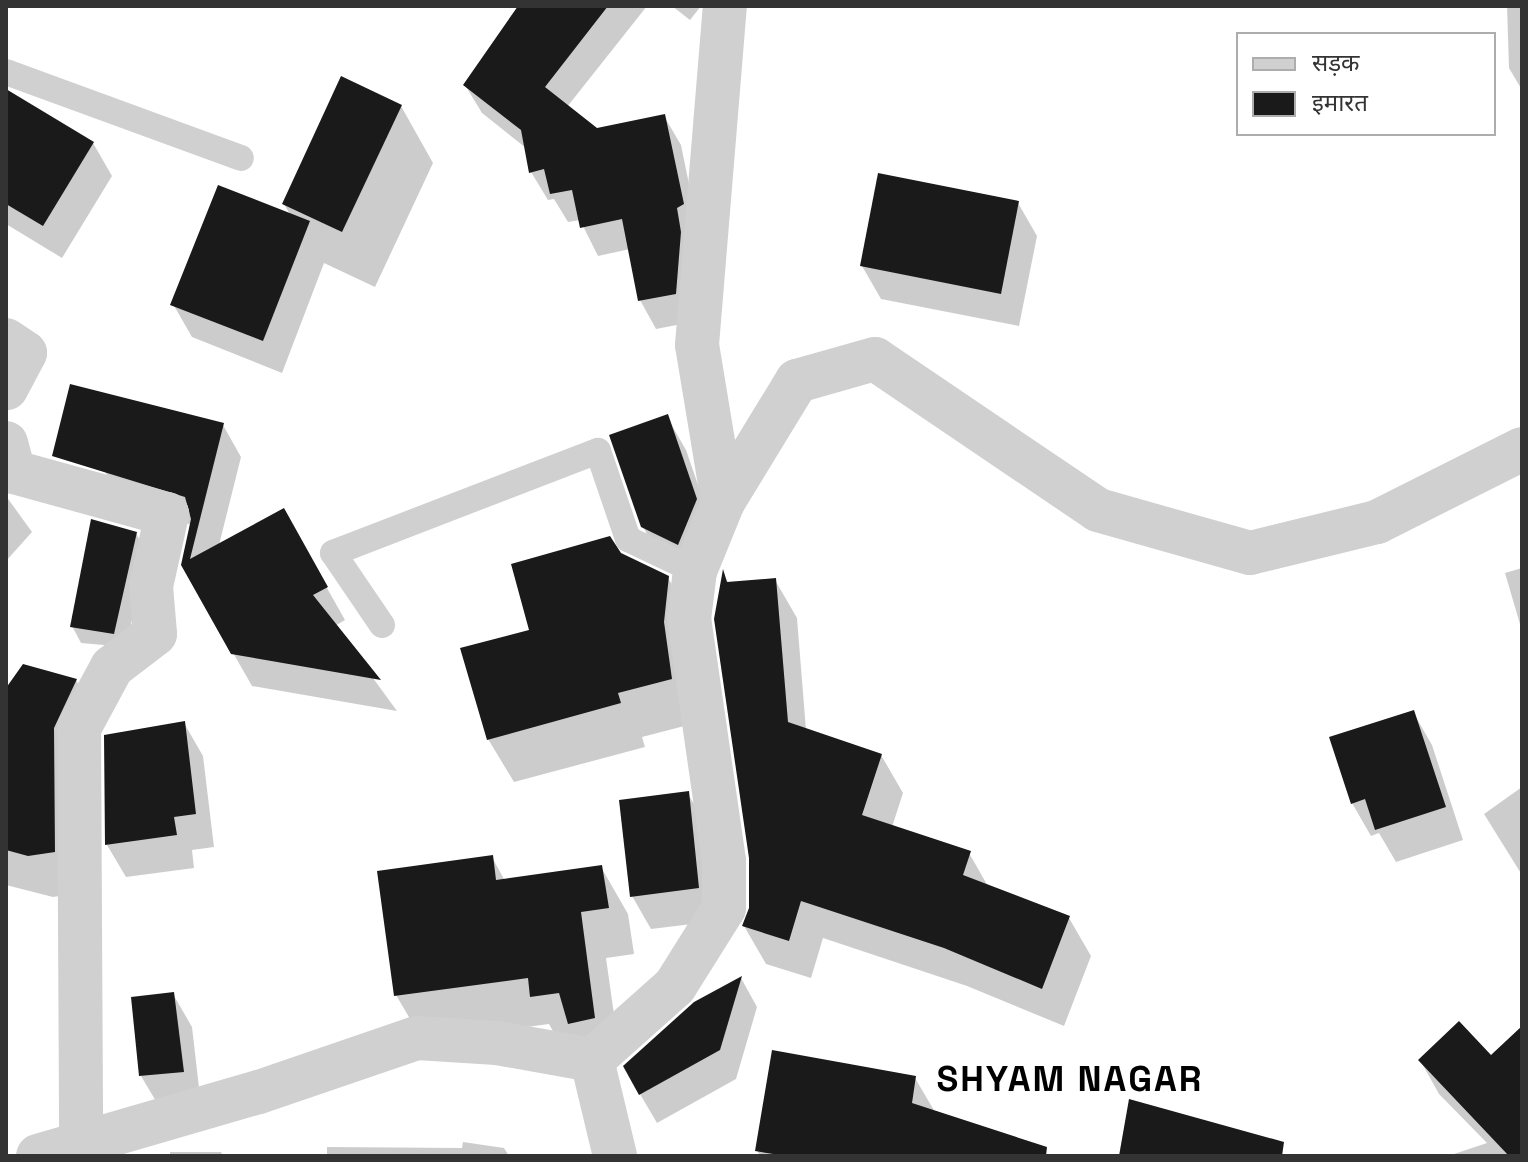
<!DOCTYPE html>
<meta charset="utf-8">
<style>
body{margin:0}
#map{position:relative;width:1528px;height:1162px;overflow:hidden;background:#fff;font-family:"Space Grotesk","Noto Sans Devanagari",sans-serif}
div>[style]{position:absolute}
.shadow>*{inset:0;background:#0003}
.building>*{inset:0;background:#1a1a1a}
.lane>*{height:26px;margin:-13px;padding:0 13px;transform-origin:13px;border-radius:13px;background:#d0d0d0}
.street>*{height:44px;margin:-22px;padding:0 22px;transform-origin:22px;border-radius:22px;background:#d0d0d0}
span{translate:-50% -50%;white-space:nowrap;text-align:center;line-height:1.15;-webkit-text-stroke:8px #fff;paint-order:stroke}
.district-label{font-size:36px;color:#000;font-weight:700;letter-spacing:2px}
.frame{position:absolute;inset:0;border:8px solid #333;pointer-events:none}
.legend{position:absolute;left:1236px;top:32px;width:260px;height:104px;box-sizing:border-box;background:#fff;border:2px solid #adadad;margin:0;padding:10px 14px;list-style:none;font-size:24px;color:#333}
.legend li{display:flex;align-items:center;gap:16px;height:40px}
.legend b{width:40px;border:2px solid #adadad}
</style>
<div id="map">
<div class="shadow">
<div style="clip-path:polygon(521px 6px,647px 6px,567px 107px,596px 130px,664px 116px,681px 145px,699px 233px,692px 322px,656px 329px,640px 300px,630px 249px,598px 256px,580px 220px,568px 222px,554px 199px,548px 200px,531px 172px,526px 148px,482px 113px,465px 85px)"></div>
<div style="clip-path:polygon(672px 6px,701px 6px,690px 20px)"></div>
<div style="clip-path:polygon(1507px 6px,1522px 6px,1522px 90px,1509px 68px)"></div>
<div style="clip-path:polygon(401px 106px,433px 163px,375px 287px,324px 263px,282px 373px,192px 337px,173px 304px,291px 216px,284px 204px)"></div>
<div style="clip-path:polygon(6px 107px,93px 143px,112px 176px,62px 258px,6px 224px)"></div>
<div style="clip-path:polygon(1018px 203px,1037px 236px,1019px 326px,881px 299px,862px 266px)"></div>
<div style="clip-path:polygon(667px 417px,686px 450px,715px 534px,662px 560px,643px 527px)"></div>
<div style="clip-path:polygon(223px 425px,241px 457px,219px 545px,283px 510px,345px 620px,335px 626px,397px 711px,252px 686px,183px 565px,192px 525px,122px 502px,104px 470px)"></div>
<div style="clip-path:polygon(6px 496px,32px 532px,6px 561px)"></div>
<div style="clip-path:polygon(136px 533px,145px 550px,127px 647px,81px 643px,72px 626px)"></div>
<div style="clip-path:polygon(619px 555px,668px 578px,693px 622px,696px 723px,642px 737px,645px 747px,514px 782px,488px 739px,531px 631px)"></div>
<div style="clip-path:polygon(1522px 568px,1522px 631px,1505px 573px)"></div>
<div style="clip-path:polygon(724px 575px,729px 584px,775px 580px,797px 618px,806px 730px,881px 755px,903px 793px,892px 827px,969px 853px,989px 888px,1069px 918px,1091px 956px,1064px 1026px,967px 986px,823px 938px,811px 978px,766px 964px,744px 926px,751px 908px,751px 858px)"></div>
<div style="clip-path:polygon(76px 680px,100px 722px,77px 893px,53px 897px,6px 885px,6px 692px)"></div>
<div style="clip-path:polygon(1413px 712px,1432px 745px,1463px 840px,1396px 862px,1379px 833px,1371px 836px,1352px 803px)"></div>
<div style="clip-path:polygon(184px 723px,203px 756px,214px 847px,192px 850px,194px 868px,126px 877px,107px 845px)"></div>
<div style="clip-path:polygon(1522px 787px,1522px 875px,1484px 814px)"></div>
<div style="clip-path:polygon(688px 794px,707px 826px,717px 921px,651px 929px,632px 896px)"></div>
<div style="clip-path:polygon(492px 857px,505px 881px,601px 867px,628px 914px,634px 954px,606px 958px,621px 1064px,559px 1042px,549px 1024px,423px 1041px,396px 995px)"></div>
<div style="clip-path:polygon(741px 978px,757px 1007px,736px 1079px,657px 1123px,640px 1094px)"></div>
<div style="clip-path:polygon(173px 994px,192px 1027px,201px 1105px,160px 1108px,141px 1076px)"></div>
<div style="clip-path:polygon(1522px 1029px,1522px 1156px,1448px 1156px,1487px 1143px,1439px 1094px,1420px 1060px,1491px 1058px)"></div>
<div style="clip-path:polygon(915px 1078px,935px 1112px,1016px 1156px,760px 1156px,757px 1150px)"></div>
<div style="clip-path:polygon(463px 1142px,504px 1148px,509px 1156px,327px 1156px,327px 1147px,462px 1148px)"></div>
<div style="clip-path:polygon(170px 1152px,221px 1152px,223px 1156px,170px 1156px)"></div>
</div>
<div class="building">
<div style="clip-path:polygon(518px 6px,608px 6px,545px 87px,597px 128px,665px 114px,684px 204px,677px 208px,681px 232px,676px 294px,638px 301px,622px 219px,580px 228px,572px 190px,550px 194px,544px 169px,529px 173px,521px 130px,463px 85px)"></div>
<div style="clip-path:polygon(341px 76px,402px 105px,342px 232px,282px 204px)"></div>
<div style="clip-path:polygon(6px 89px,94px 142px,43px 226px,6px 204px)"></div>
<div style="clip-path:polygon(878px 173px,1019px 201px,1001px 294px,860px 266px)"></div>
<div style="clip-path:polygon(218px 185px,310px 221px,263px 341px,170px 305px)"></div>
<div style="clip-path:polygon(70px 384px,224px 423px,190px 559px,284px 508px,328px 587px,313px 595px,381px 680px,231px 654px,181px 565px,191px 519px,185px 497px,52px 456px)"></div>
<div style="clip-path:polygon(668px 414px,697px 499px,678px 545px,641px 527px,609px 435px)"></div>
<div style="clip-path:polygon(91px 519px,137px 532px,114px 634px,70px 627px)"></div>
<div style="clip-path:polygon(610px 536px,621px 553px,669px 576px,664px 622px,672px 679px,618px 693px,621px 703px,487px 740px,460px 648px,529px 630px,511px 564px)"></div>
<div style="clip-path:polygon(723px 569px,727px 582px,776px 578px,788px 722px,882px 754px,862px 815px,971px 851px,963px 875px,1070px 916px,1042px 989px,944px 948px,801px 901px,789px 941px,742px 926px,749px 908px,749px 858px,714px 619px)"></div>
<div style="clip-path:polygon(23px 664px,77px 679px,54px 728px,55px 852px,28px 856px,6px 850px,6px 688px)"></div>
<div style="clip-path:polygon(1414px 710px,1446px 807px,1375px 830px,1365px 799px,1351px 804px,1329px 737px)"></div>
<div style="clip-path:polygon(185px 721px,196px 814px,174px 817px,177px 835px,105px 845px,104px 735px)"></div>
<div style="clip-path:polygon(689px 791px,699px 888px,630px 897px,619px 800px)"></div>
<div style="clip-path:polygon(493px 855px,496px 880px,602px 865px,609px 908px,581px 912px,595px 1018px,568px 1024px,559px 993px,530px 997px,528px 978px,394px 996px,377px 871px)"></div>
<div style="clip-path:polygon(742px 976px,720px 1050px,639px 1095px,623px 1066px,694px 1002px)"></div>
<div style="clip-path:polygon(174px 992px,184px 1072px,139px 1076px,131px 997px)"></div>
<div style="clip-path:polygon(1459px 1021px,1491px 1055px,1522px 1026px,1522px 1156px,1509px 1156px,1418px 1060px)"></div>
<div style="clip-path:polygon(772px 1050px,916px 1076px,912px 1103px,1047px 1147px,1046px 1156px,786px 1156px,755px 1151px)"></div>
<div style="clip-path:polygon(1129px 1099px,1284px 1142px,1282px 1156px,1119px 1156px)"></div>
</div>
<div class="lane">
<div style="left:6px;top:72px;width:250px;rotate:20.1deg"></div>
<div style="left:382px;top:625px;width:87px;rotate:-124.2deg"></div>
<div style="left:333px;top:553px;width:284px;rotate:-21.1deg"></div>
<div style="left:598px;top:451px;width:93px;rotate:71.2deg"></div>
<div style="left:628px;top:539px;width:74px;rotate:25.5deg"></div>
</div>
<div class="street">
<div style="left:6px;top:340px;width:23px;rotate:34deg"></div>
<div style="left:25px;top:353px;width:40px;rotate:118deg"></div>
<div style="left:6px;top:443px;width:30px;rotate:75deg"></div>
<div style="left:14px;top:472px;width:159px;rotate:15.4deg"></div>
<div style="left:167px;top:514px;width:74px;rotate:102.5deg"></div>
<div style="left:151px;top:586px;width:48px;rotate:85.2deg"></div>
<div style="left:155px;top:634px;width:54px;rotate:142.5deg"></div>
<div style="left:112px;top:667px;width:69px;rotate:118.4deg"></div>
<div style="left:79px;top:728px;width:420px;rotate:89.7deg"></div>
<div style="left:723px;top:502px;width:159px;rotate:-99.4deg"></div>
<div style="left:697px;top:345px;width:340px;rotate:-85.3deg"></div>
<div style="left:592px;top:1060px;width:99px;rotate:76.5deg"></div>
<div style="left:38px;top:1156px;width:230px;rotate:-16.2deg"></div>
<div style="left:259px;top:1092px;width:167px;rotate:-18.9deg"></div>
<div style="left:417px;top:1038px;width:80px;rotate:3.6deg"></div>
<div style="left:497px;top:1043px;width:97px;rotate:10.1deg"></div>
<div style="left:592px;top:1060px;width:111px;rotate:-41.7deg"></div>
<div style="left:675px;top:986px;width:92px;rotate:-57.9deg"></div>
<div style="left:724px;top:908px;width:47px;rotate:-90deg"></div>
<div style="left:724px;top:861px;width:245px;rotate:-98.2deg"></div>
<div style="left:689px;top:619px;width:48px;rotate:-82.9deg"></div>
<div style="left:695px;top:571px;width:74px;rotate:-67.9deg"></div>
<div style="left:723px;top:502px;width:142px;rotate:-58.6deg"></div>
<div style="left:797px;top:381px;width:81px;rotate:-15.8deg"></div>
<div style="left:875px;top:359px;width:269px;rotate:34.1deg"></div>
<div style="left:1098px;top:510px;width:158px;rotate:15.8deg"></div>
<div style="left:1250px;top:553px;width:131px;rotate:-13.7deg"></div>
<div style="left:1377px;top:522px;width:162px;rotate:-26.7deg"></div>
</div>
<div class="district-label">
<span style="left:1070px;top:1080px">SHYAM NAGAR</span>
</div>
<div class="frame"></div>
<ul class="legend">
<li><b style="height:10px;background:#d0d0d0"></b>सड़क</li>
<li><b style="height:22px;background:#1a1a1a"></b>इमारत</li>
</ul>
</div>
